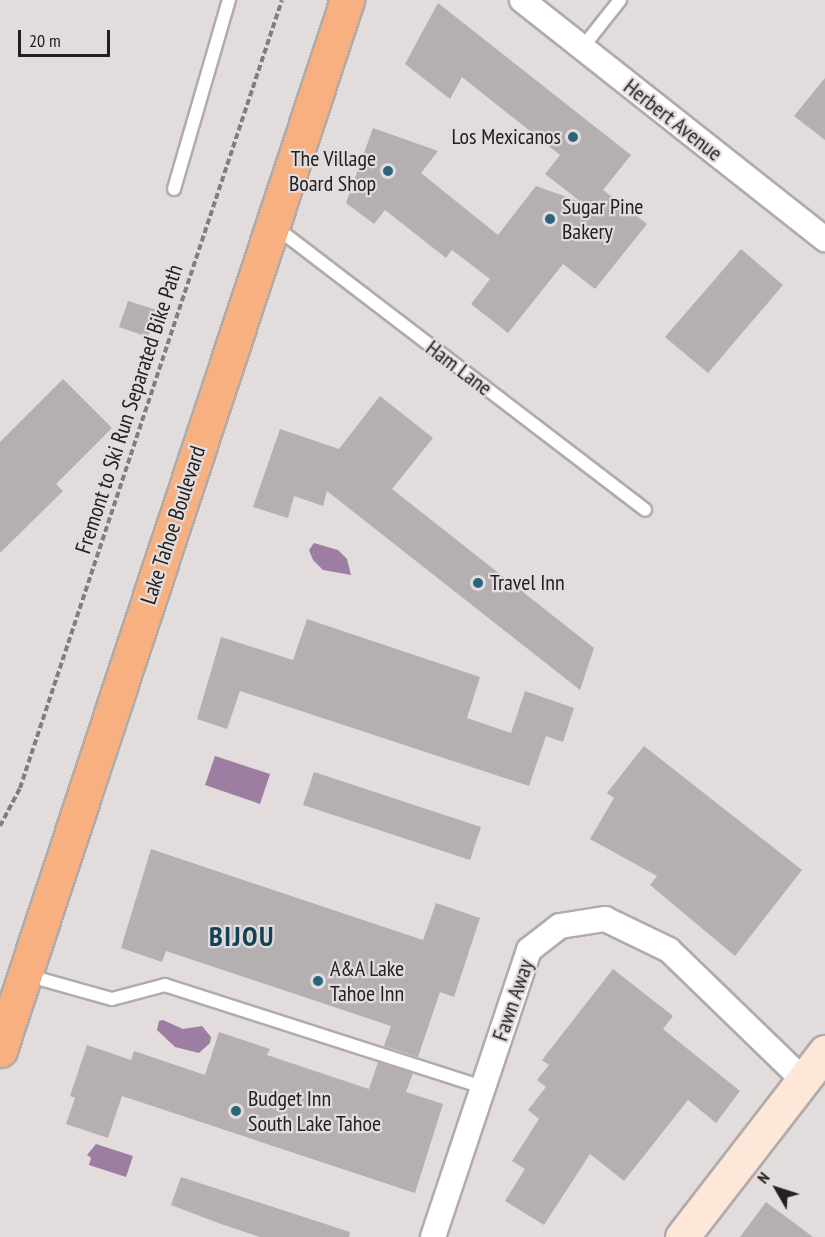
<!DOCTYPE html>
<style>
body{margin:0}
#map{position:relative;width:825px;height:1237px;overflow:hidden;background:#e3dcdc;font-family:"PT Sans Narrow",sans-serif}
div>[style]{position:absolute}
.water>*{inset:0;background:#9d7ea2}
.building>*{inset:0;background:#b5afb1}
.path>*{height:4px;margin-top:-2px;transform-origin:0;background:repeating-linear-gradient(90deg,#837e7e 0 6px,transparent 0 9px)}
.roads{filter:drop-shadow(2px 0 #b1abaa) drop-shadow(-2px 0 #b1abaa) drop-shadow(0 2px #b1abaa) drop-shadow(0 -2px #b1abaa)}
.lane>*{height:12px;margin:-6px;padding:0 6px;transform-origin:6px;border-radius:6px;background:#fff}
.street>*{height:24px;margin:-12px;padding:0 12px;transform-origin:12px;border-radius:12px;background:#fff}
.secondary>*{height:33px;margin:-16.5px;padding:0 16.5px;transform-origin:16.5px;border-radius:16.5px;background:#fde7d9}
.highway>*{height:33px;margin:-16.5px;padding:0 16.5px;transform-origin:16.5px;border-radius:16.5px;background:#f8b081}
.dots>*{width:16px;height:16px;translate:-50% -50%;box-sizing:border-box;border:3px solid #e3dcdc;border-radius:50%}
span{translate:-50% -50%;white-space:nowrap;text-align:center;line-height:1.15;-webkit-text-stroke:4.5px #e3dcdc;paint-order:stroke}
.street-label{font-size:22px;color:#232020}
.poi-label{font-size:22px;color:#232020}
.right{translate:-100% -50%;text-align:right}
.left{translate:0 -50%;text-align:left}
.district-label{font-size:28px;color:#114255;font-weight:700;letter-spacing:1.5px}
.north{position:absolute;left:747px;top:1159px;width:60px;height:60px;-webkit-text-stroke:4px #e3dcdc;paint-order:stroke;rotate:309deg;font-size:16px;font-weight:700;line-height:24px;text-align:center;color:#232020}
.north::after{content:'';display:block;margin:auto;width:21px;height:27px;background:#232020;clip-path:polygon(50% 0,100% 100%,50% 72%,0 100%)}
.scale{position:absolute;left:18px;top:30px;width:92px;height:27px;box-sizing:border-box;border:3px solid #232020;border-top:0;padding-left:8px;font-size:18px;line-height:21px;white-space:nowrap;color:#232020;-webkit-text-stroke:4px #e3dcdc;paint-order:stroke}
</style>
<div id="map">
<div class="water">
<div style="clip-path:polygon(314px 543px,338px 550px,347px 559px,351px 575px,323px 570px,313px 560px,309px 550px)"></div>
<div style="clip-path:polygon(215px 756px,270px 774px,260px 804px,205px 785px)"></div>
<div style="clip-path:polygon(163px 1020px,183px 1029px,202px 1026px,211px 1037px,210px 1043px,199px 1053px,175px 1047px,157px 1030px,159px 1021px)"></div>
<div style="clip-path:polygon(96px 1144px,133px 1156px,126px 1177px,89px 1165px,91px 1158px,87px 1155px)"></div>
</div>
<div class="building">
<div style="clip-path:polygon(438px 3px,631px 155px,603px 190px,647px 224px,595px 289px,563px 264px,508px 333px,471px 304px,490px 279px,452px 250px,446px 258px,385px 210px,374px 224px,346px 203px,373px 128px,438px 151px,421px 173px,498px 235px,536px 186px,581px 202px,545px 174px,560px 155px,462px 77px,450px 99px,405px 64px)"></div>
<div style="clip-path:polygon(825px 78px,825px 140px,794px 116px)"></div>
<div style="clip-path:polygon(741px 249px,783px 285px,708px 373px,665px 337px)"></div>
<div style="clip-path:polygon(128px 301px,157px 310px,148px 337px,119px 327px)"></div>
<div style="clip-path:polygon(63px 379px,112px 428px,56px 484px,63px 491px,0 553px,0 442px)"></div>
<div style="clip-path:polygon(380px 396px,433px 438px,392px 489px,594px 648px,580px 690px,327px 491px,323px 506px,294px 496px,288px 518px,253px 507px,280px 429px,339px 449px)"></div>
<div style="clip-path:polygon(307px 619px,480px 677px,467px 718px,511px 733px,525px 691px,574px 708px,563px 742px,546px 736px,529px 786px,240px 691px,227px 729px,197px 719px,221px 637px,293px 660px)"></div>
<div style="clip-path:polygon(644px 746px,802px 870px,735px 956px,650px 885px,657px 876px,590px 839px,614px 798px,607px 793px)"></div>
<div style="clip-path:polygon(314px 772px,481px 827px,470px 860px,303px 805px)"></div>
<div style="clip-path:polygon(151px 849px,423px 940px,436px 903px,480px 918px,454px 997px,440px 992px,418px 1057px,384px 1046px,391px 1026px,166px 951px,162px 962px,121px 948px)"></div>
<div style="clip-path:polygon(613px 969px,673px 1016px,663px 1029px,740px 1091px,716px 1123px,688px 1100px,624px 1181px,590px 1154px,544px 1225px,505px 1201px,525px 1169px,512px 1161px,539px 1119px,528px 1110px,546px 1087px,537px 1080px,549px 1065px,542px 1060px)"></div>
<div style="clip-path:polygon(219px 1032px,270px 1049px,267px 1055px,369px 1089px,378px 1062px,413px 1073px,406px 1092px,443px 1104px,415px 1193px,122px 1096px,108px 1138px,66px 1124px,75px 1098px,70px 1096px,87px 1045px,131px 1060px,134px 1051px,205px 1075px)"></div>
<div style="clip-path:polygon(181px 1177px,350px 1232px,349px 1237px,260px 1237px,221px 1224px,171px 1205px)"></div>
<div style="clip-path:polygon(766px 1202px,813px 1237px,740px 1237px)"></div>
</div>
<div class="path">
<div style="left:0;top:826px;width:43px;rotate:-62.2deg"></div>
<div style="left:20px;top:788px;width:830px;rotate:-71.61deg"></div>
</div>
<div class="roads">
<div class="lane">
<div style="left:582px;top:48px;width:61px;rotate:-51.6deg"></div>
<div style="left:174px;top:189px;width:197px;rotate:-73.8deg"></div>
<div style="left:274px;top:226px;width:467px;rotate:37.4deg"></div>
<div style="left:26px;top:975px;width:89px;rotate:15.6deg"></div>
<div style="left:112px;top:999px;width:55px;rotate:-14.8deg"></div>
<div style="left:165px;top:985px;width:334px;rotate:17.8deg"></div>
</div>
<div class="street">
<div style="left:522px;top:0;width:386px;rotate:38.3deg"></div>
<div style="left:433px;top:1237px;width:303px;rotate:-71.5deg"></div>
<div style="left:529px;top:950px;width:39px;rotate:-38deg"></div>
<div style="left:560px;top:926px;width:46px;rotate:-8.8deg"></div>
<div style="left:605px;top:919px;width:71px;rotate:25.8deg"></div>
<div style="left:669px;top:950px;width:187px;rotate:44.1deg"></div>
</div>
<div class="secondary">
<div style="left:682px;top:1237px;width:234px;rotate:-52.3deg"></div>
</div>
<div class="highway">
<div style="left:0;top:1050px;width:1106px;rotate:-71.71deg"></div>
</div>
</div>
<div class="dots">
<div style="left:573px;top:137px;background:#2a657d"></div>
<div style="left:388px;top:171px;background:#2a657d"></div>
<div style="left:550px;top:219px;background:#2a657d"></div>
<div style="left:478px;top:583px;background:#2a657d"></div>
<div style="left:318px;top:981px;background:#2a657d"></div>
<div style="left:236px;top:1111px;background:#2a657d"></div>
</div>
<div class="street-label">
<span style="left:673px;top:120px;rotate:38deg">Herbert Avenue</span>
<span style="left:459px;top:368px;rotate:37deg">Ham Lane</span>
<span style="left:129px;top:409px;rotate:-72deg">Fremont to Ski Run Separated Bike Path</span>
<span style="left:173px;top:525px;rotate:-72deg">Lake Tahoe Boulevard</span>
<span style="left:513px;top:1000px;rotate:-71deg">Fawn Away</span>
</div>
<div class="poi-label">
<span class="right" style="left:561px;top:137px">Los Mexicanos</span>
<span class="right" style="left:376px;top:171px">The Village<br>Board Shop</span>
<span class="left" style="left:562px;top:219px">Sugar Pine<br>Bakery</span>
<span class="left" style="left:490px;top:583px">Travel Inn</span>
<span class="left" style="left:330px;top:981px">A&amp;A Lake<br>Tahoe Inn</span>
<span class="left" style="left:248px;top:1111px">Budget Inn<br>South Lake Tahoe</span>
</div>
<div class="district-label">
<span style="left:242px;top:936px">BIJOU</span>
</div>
<div class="north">N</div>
<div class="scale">20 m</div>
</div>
